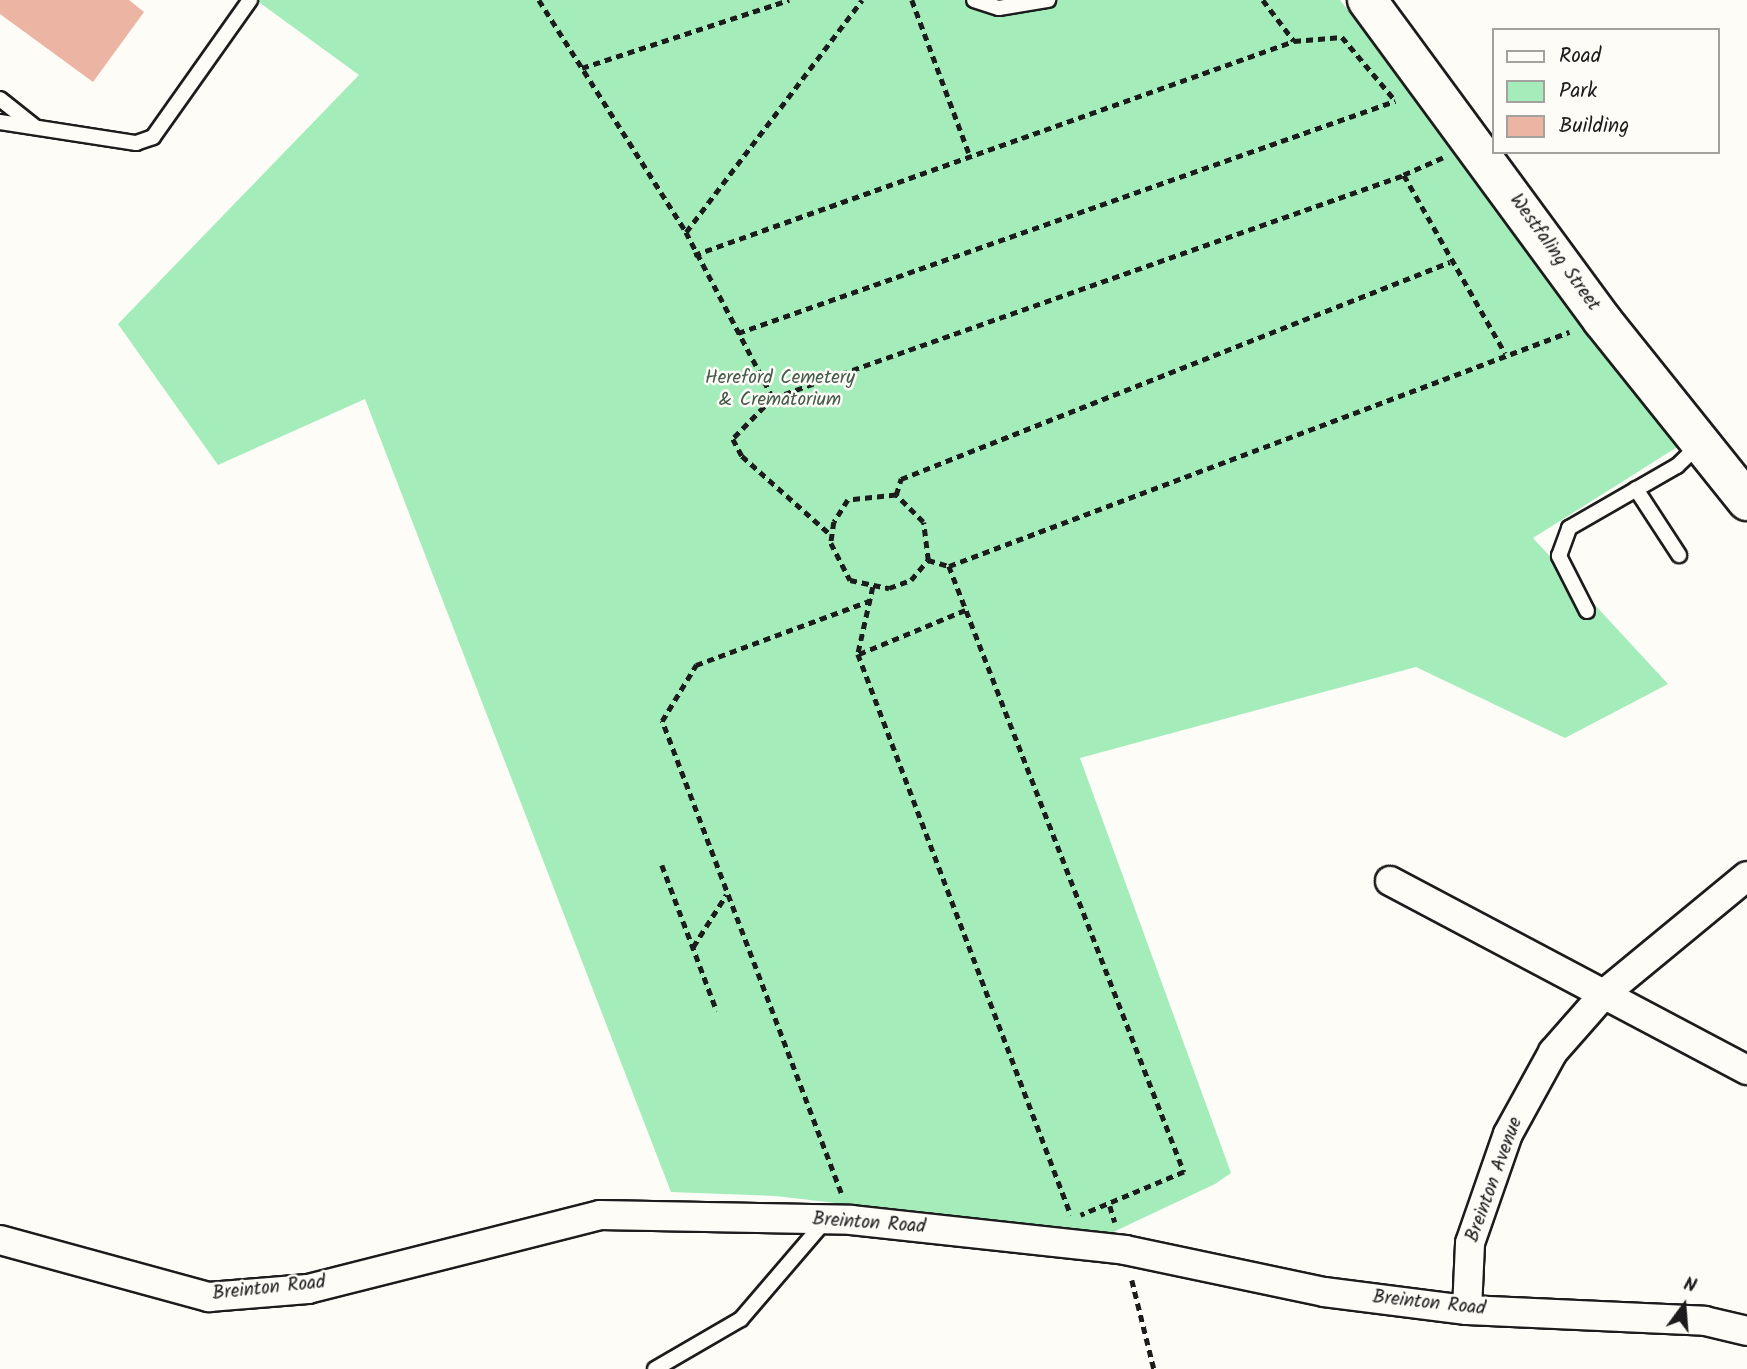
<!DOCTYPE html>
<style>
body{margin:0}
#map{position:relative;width:1747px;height:1369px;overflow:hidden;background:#fdfcf7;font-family:Kalam,sans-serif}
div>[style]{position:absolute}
.green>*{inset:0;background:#a4edbb}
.building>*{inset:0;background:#ecb4a3}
.path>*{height:4.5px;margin-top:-2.25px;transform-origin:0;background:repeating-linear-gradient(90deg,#1c1c1c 0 7px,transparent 0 12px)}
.roads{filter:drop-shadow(2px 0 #1c1c1c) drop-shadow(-2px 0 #1c1c1c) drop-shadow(0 2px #1c1c1c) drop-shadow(0 -2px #1c1c1c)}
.lane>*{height:14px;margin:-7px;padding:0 7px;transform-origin:7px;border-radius:7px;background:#fdfcf7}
.street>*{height:28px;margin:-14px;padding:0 14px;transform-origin:14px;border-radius:14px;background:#fdfcf7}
.secondary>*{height:38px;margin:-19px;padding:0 19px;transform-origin:19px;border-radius:19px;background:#fdfcf7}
span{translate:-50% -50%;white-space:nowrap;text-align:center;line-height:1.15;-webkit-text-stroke:5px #fdfcf7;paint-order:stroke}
.street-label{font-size:19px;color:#1c1c1c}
.park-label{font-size:19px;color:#455b4c}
.legend{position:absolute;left:1492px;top:28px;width:228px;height:126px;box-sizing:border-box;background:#fdfcf7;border:2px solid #a3a29f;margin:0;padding:9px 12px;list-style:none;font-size:21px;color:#1c1c1c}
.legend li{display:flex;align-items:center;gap:14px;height:35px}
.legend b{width:35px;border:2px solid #a3a29f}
.north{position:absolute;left:1649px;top:1271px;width:70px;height:70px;-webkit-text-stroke:5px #fdfcf7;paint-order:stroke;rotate:16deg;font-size:19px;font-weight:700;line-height:28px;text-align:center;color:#1c1c1c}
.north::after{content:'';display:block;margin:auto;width:24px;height:32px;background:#1c1c1c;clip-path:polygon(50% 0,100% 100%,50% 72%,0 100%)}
</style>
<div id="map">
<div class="green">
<div style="clip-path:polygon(256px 0,1340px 0,1682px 444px,1533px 538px,1668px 684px,1565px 738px,1416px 667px,1080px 758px,1231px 1173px,1215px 1184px,1109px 1234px,775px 1196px,671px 1192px,365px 399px,218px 465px,118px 324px,359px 75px)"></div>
</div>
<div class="building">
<div style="clip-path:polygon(0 0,129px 0,144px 12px,93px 82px,0 14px)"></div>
</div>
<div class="path">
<div style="left:539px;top:0;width:275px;rotate:57.6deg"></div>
<div style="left:686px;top:232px;width:187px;rotate:62.3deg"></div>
<div style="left:773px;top:398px;width:57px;rotate:134.3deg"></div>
<div style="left:733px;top:439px;width:19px;rotate:62deg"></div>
<div style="left:742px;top:456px;width:119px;rotate:41.6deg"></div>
<div style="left:912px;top:0;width:163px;rotate:69.6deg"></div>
<div style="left:1263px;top:0;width:51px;rotate:52.9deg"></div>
<div style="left:1294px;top:41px;width:48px;rotate:-4.8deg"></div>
<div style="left:1342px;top:37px;width:81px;rotate:50deg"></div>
<div style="left:582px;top:68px;width:218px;rotate:-18.2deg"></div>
<div style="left:1443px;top:158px;width:43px;rotate:156.4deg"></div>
<div style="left:1404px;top:175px;width:205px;rotate:60.4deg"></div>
<div style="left:686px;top:232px;width:291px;rotate:-52.8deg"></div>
<div style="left:694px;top:255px;width:637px;rotate:-19.63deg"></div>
<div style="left:738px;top:333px;width:697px;rotate:-19.45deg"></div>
<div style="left:773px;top:398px;width:669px;rotate:-19.46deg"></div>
<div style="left:896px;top:495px;width:17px;rotate:-73deg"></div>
<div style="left:901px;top:479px;width:590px;rotate:-21.57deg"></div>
<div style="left:928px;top:560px;width:38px;rotate:-97deg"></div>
<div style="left:923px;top:522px;width:38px;rotate:-135deg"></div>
<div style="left:896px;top:495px;width:48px;rotate:174.1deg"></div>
<div style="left:848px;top:500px;width:26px;rotate:122deg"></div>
<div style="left:834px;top:522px;width:21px;rotate:98deg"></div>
<div style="left:831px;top:543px;width:42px;rotate:62.8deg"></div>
<div style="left:850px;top:580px;width:40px;rotate:12deg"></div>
<div style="left:889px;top:588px;width:23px;rotate:-20deg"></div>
<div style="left:911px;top:580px;width:26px;rotate:-50deg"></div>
<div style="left:928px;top:560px;width:22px;rotate:16deg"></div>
<div style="left:949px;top:566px;width:663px;rotate:-20.68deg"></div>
<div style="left:949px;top:566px;width:650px;rotate:68.8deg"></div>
<div style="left:1184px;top:1172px;width:112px;rotate:157.3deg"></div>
<div style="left:873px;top:587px;width:69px;rotate:102.6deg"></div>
<div style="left:858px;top:654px;width:600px;rotate:69.21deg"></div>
<div style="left:859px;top:654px;width:115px;rotate:-22.5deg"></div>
<div style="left:662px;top:865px;width:156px;rotate:69.4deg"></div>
<div style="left:693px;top:947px;width:62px;rotate:-57.6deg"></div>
<div style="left:841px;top:1193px;width:505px;rotate:-110.77deg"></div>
<div style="left:662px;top:721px;width:66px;rotate:-58.7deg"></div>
<div style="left:696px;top:665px;width:190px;rotate:-20.3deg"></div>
<div style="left:1110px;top:1206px;width:17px;rotate:73deg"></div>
<div style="left:1132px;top:1280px;width:92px;rotate:76.1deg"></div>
</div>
<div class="roads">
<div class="lane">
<div style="left:974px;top:0;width:26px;rotate:18deg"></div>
<div style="left:999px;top:8px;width:50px;rotate:-9.3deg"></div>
<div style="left:0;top:99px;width:43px;rotate:38.5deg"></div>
<div style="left:0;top:122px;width:138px;rotate:8.8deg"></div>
<div style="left:136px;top:143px;width:18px;rotate:-19deg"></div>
<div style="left:153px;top:137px;width:168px;rotate:-54.7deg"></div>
<div style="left:1636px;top:489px;width:79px;rotate:56.9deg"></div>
<div style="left:1587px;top:611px;width:62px;rotate:-117deg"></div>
<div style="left:1559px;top:556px;width:30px;rotate:-70deg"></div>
<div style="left:1569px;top:528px;width:125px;rotate:-29.9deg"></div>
<div style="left:1677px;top:466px;width:32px;rotate:-44deg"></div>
<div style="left:655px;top:1369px;width:99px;rotate:-30.2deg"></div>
<div style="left:741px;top:1319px;width:129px;rotate:-49.4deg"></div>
</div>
<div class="street">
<div style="left:1390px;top:881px;width:404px;rotate:27.9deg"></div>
<div style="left:0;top:1240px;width:217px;rotate:15.3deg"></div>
<div style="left:209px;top:1297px;width:99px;rotate:-4.6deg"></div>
<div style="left:308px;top:1289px;width:301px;rotate:-14.2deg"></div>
<div style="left:600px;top:1215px;width:251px;rotate:1.1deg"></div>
<div style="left:851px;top:1220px;width:276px;rotate:6.2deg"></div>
<div style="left:1125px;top:1250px;width:203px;rotate:11.9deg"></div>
<div style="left:1324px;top:1292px;width:144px;rotate:7.2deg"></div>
<div style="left:1467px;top:1310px;width:238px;rotate:2.6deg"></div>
<div style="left:1705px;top:1321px;width:43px;rotate:13.4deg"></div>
<div style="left:1467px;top:1310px;width:67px;rotate:-87.4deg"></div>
<div style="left:1470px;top:1243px;width:115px;rotate:-70.8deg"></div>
<div style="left:1508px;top:1134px;width:94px;rotate:-61.2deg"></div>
<div style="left:1553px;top:1052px;width:77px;rotate:-48.7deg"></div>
<div style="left:1604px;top:994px;width:185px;rotate:-39.5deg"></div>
</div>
<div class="secondary">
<div style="left:1367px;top:0;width:397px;rotate:53.7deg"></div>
<div style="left:1602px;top:320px;width:232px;rotate:51.3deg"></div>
</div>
</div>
<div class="street-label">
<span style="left:1554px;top:253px;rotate:54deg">Westfaling Street</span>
<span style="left:1495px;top:1180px;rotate:-70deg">Breinton Avenue</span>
<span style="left:869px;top:1224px;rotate:4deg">Breinton Road</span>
<span style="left:269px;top:1289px;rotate:-6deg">Breinton Road</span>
<span style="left:1429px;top:1304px;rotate:6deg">Breinton Road</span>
</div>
<div class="park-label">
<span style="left:780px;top:390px">Hereford Cemetery<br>&amp; Crematorium</span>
</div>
<ul class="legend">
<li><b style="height:9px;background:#fdfcf7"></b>Road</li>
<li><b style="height:19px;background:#a4edbb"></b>Park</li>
<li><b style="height:19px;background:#ecb4a3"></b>Building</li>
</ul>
<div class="north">N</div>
</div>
